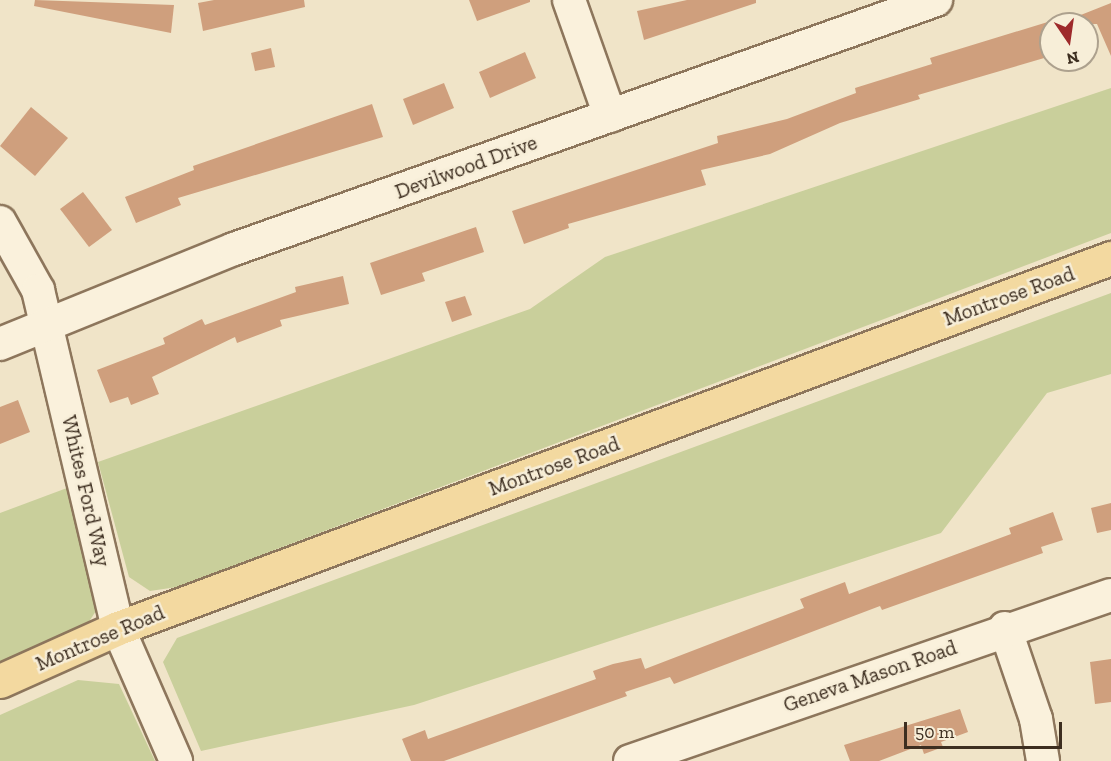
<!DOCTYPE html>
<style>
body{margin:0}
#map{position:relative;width:1111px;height:761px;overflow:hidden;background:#f0e4c8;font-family:"Zilla Slab",serif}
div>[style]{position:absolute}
.green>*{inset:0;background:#c9cf9b}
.building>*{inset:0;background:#cf9f7d}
.roads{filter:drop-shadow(2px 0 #8d765c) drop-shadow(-2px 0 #8d765c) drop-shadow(0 2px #8d765c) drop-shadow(0 -2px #8d765c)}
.minor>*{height:32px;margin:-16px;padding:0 16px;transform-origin:16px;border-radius:16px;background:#faf1dc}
.major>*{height:33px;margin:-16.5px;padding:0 16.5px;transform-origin:16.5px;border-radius:16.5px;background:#f3d9a0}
span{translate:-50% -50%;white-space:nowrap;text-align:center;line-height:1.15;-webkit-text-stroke:5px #f7eed8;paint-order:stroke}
.street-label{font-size:21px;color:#3d2e20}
.north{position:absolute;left:1039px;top:12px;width:60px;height:60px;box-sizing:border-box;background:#f7eed8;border:2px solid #ada18e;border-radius:50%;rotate:167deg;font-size:16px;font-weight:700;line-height:24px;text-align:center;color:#3d2e20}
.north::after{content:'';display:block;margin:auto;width:21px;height:27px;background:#9e2a2b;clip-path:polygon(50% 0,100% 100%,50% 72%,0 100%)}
.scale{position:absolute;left:904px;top:722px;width:158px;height:27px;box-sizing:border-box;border:3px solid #3d2e20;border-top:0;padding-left:8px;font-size:18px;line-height:21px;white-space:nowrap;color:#3d2e20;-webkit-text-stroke:4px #f7eed8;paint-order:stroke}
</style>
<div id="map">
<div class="green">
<div style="clip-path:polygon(1111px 88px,1111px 233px,177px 587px,150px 591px,129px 577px,98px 462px,530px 309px,605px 257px)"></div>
<div style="clip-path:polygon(1111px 293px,1111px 374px,1047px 393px,941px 533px,414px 705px,201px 751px,163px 662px,177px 638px)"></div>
<div style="clip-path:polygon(75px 485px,101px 603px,85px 628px,0 666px,0 513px)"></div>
<div style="clip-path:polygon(78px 680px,119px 684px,155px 761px,0 761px,0 715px)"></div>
</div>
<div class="building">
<div style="clip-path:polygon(35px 0,174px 5px,171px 33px,34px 6px)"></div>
<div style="clip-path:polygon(214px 0,304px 0,305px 7px,203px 31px,198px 3px)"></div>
<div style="clip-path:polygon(469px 0,530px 0,530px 2px,477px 21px)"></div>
<div style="clip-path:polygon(687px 0,756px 0,756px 3px,644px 40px,637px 11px)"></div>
<div style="clip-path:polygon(1111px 3px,1111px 56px,1097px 24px,1058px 24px)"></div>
<div style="clip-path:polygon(1051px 21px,1051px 56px,918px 95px,920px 99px,840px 123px,770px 154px,701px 170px,706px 185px,568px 224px,569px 228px,524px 244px,512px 211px,718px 143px,717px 136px,787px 119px,856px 93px,855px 88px,932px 64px,930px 58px)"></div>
<div style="clip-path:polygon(271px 48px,275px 67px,255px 71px,251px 53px)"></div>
<div style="clip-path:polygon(525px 52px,536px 78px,490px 98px,479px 72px)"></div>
<div style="clip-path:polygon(444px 83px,454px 108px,413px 125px,403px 99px)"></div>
<div style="clip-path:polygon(372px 104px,383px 137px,178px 198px,181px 205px,136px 223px,125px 197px,194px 170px,193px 166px)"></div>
<div style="clip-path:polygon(31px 107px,68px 138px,35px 176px,0 146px)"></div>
<div style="clip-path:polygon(83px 192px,112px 230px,89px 247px,60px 209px)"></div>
<div style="clip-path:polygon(476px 227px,484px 252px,422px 273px,425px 281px,381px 295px,370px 263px)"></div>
<div style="clip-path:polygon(343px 276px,349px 304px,280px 320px,282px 326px,237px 343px,235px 337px,152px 377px,159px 394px,131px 405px,128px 397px,110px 403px,97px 370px,165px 344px,163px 338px,202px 319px,205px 325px,296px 292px,295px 287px)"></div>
<div style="clip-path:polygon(465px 296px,472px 315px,452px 322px,445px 302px)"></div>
<div style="clip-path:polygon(18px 400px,30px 432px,0 444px,0 407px)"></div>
<div style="clip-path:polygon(1111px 503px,1111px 530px,1097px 533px,1091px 508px)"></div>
<div style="clip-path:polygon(1053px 512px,1063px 540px,1041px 547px,1043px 553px,882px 610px,880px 606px,674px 684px,670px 677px,625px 692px,627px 696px,444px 761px,411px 761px,402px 739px,425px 730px,428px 739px,596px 679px,593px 671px,613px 664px,641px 658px,645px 669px,804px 608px,800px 599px,845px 582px,849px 594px,1011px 534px,1009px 528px)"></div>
<div style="clip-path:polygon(1111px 659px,1111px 702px,1095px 704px,1090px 662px)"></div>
<div style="clip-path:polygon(960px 709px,968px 732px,941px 742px,943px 747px,924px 754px,921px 745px,879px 761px,850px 761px,844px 745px)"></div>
</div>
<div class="roads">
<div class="minor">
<div style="left:569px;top:0;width:123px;rotate:70.5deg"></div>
<div style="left:0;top:222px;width:78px;rotate:60.8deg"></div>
<div style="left:38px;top:290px;width:347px;rotate:76.7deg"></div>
<div style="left:118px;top:628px;width:145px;rotate:66.4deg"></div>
<div style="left:0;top:344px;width:253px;rotate:-22.1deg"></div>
<div style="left:234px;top:249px;width:745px;rotate:-19.53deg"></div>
<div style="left:1005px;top:628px;width:96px;rotate:71.2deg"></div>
<div style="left:1036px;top:719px;width:43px;rotate:80.5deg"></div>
<div style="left:630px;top:761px;width:509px;rotate:-19.04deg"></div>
</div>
<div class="major">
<div style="left:0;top:681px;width:129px;rotate:-24.2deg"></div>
<div style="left:118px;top:628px;width:1060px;rotate:-20.44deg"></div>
</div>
</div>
<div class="street-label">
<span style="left:466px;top:167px;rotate:-20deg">Devilwood Drive</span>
<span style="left:1009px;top:296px;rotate:-20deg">Montrose Road</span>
<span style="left:554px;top:466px;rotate:-20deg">Montrose Road</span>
<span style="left:86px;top:491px;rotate:77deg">Whites Ford Way</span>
<span style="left:100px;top:638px;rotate:-23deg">Montrose Road</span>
<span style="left:870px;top:676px;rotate:-19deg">Geneva Mason Road</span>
</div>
<div class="north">N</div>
<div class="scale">50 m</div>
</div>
